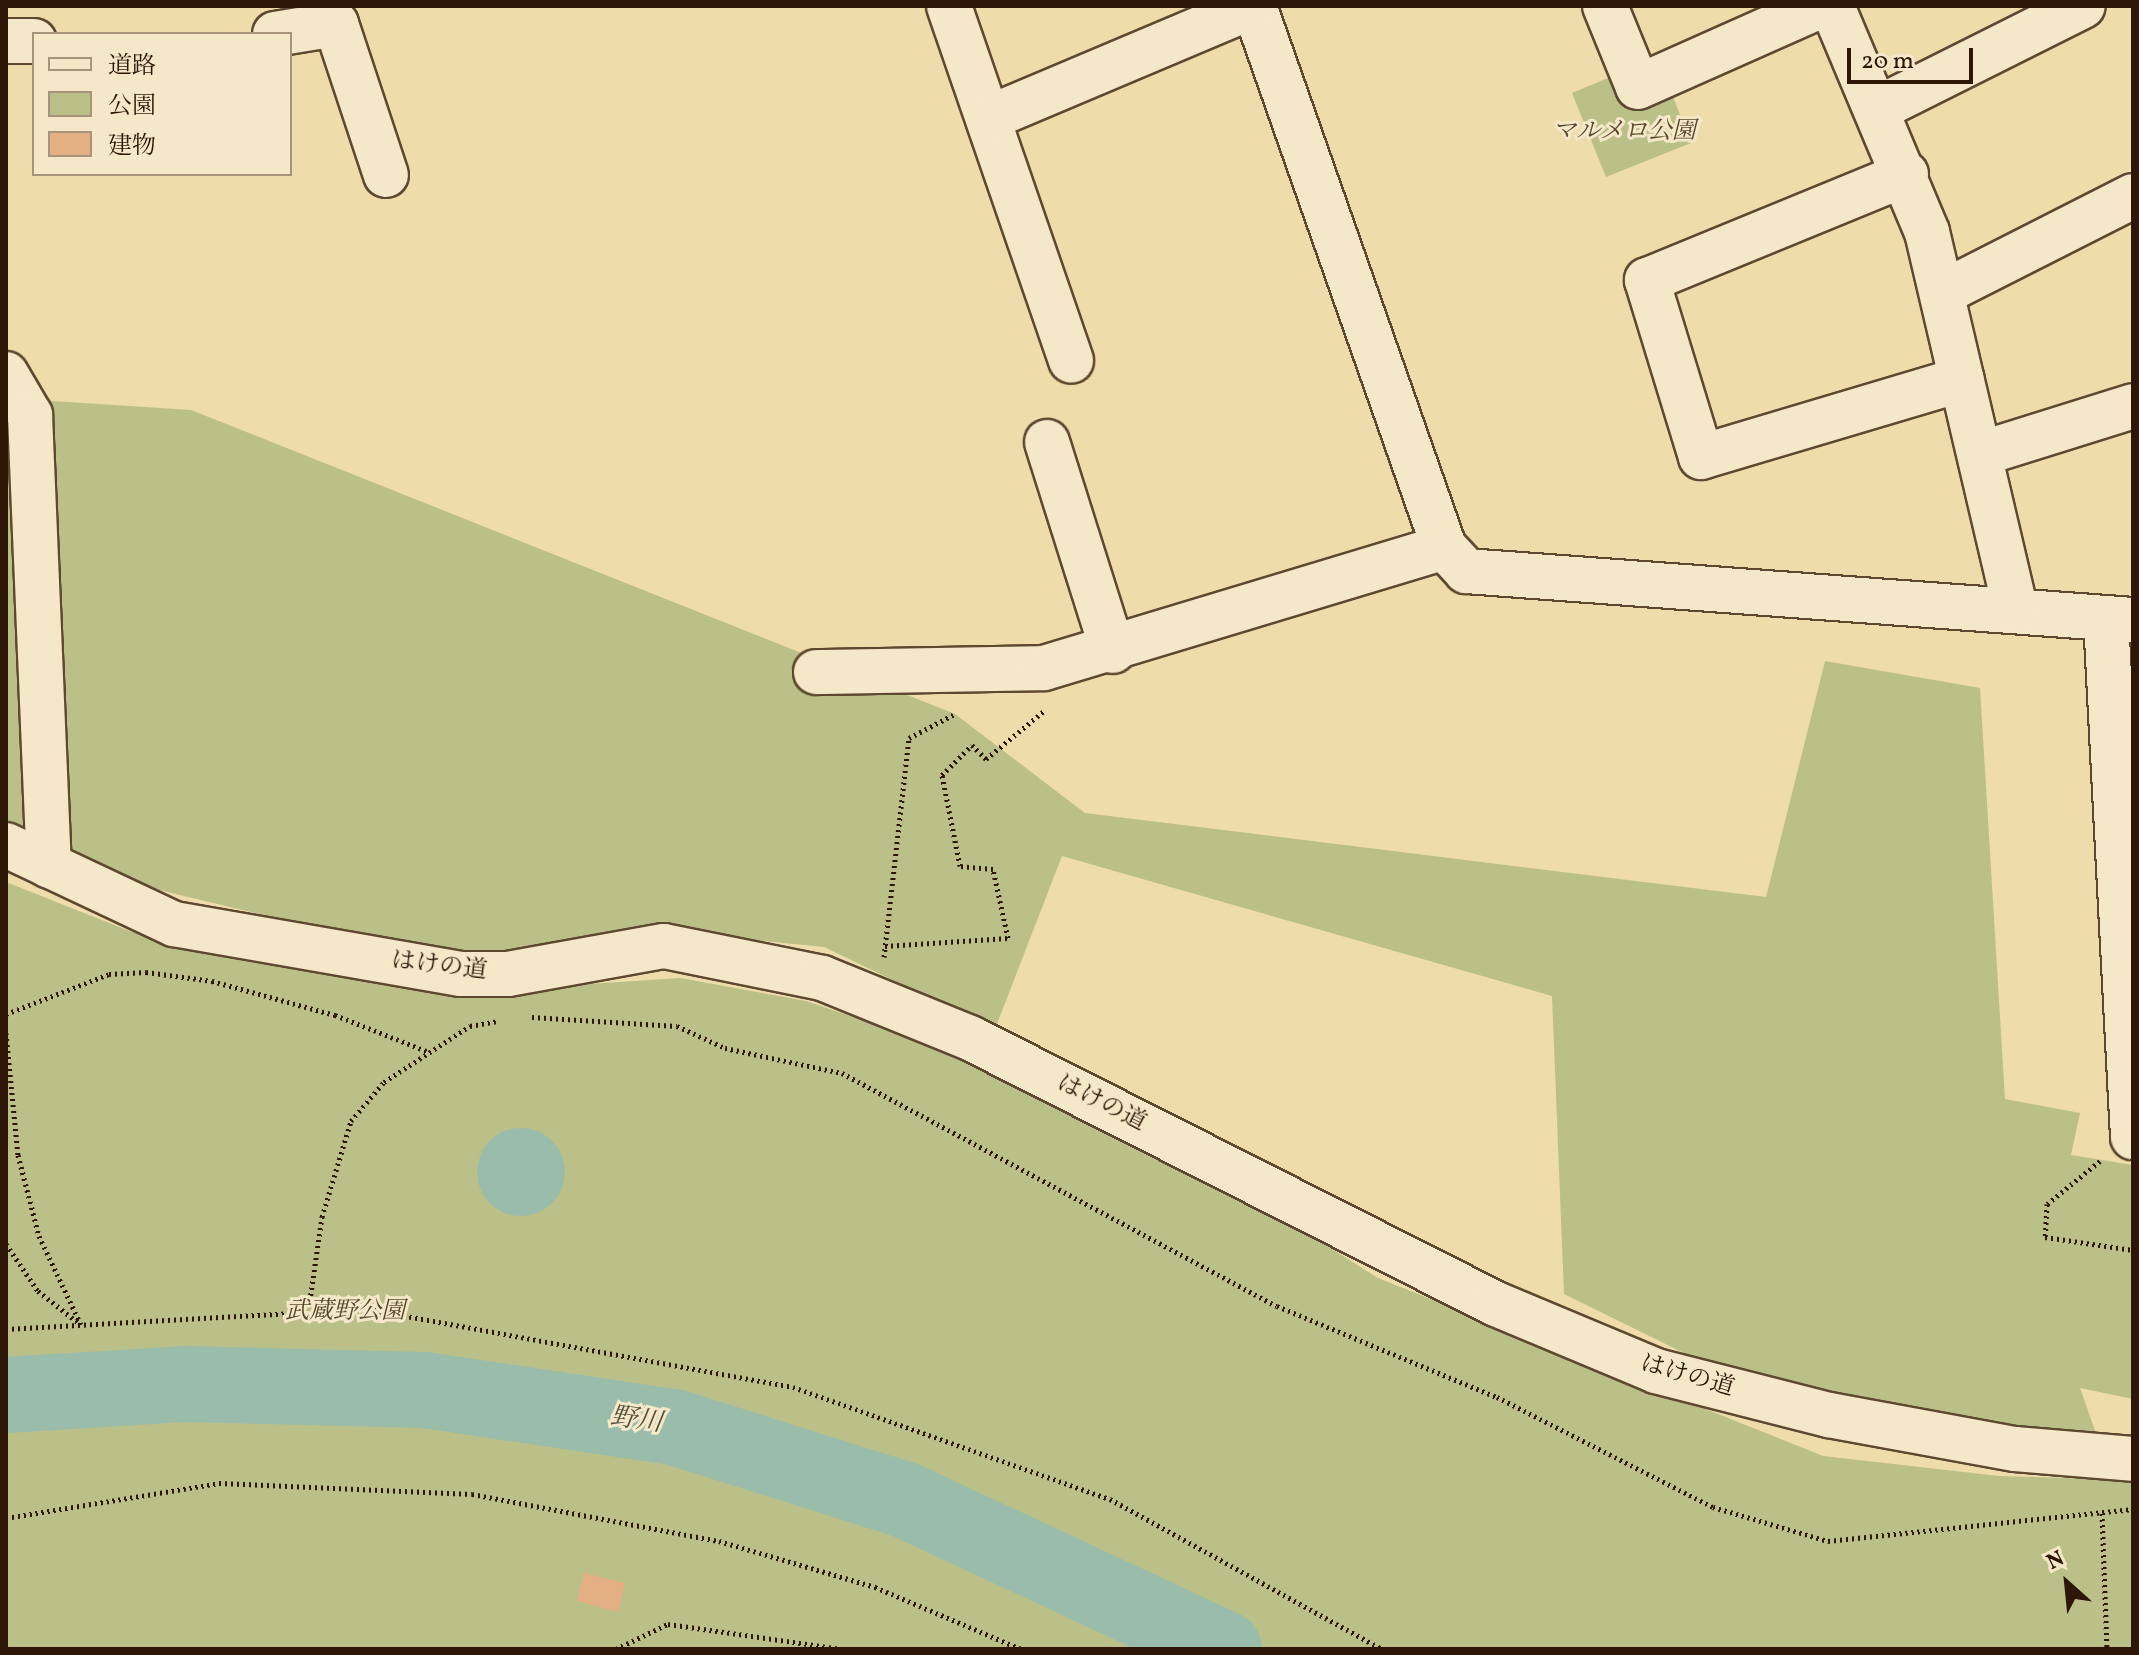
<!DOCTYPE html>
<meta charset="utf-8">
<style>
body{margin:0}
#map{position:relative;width:2139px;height:1655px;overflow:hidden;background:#efdcab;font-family:Vollkorn,"Noto Serif JP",serif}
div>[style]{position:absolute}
.green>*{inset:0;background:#bac088}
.water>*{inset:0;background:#9abcaa}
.round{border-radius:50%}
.river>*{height:76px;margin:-38px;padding:0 38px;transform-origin:38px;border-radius:38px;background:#9abcaa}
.building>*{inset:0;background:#e4af82}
.path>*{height:5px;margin-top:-2.5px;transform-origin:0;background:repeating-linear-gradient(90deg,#2e1607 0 2px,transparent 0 6px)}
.roads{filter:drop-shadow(2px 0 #5e4830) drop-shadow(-2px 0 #5e4830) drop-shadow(0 2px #5e4830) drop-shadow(0 -2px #5e4830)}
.minor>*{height:44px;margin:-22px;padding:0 22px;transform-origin:22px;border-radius:22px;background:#f5e8c8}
span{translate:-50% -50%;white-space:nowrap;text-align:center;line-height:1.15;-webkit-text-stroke:6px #f5e8c8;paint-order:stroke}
.park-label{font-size:24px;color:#58492e;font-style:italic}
.street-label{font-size:24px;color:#2e1607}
.water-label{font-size:26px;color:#545040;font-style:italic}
.frame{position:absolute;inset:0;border:8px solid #2e1607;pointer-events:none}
.legend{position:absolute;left:32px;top:32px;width:260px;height:144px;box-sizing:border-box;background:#f5e8c8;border:2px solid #a5947b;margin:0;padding:10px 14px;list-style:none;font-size:24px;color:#2e1607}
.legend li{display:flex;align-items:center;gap:16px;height:40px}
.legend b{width:40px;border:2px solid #a5947b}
.north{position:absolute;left:2027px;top:1543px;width:80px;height:80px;-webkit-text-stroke:6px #f5e8c8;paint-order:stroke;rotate:333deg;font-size:22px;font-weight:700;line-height:32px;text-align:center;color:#2e1607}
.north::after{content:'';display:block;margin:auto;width:28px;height:36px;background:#2e1607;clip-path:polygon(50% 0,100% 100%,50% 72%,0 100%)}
.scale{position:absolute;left:1847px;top:48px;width:126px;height:36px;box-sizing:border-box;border:4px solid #2e1607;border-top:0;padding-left:10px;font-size:24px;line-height:28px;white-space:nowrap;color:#2e1607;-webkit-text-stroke:6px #f5e8c8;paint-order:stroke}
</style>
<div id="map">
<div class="green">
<div style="clip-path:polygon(1620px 73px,1668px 84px,1691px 143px,1606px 177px,1572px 93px)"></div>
<div style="clip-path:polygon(6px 398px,191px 410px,955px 714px,1085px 813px,1766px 897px,1825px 661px,1980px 688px,2005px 1099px,2080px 1113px,2071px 1155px,2133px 1165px,2133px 1399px,2080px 1388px,2098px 1439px,1820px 1420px,1564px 1294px,1552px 996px,1062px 856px,995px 1029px,824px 947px,655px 930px,463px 963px,101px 876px,6px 829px)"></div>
<div style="clip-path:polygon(6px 882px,132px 932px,243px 961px,466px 992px,680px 978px,806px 1001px,957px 1052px,1259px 1203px,1378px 1278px,1823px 1456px,1999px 1476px,2133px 1480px,2133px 1649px,6px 1649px)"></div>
</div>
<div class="water">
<div class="round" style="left:477px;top:1128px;width:88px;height:88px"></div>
</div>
<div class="river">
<div style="left:6px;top:1395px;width:178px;rotate:-3.5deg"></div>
<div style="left:184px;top:1384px;width:241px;rotate:1.4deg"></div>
<div style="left:425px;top:1390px;width:252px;rotate:8.5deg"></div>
<div style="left:674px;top:1427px;width:240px;rotate:17.5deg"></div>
<div style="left:903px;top:1499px;width:354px;rotate:25deg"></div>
</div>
<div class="building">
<div style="clip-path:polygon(584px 1573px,625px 1583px,618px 1612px,577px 1601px)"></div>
</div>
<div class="path">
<div style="left:885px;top:946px;width:123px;rotate:-3.7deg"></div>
<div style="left:1008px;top:938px;width:71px;rotate:-102.3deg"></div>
<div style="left:993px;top:869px;width:33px;rotate:-175deg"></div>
<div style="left:960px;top:866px;width:93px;rotate:-101.2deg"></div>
<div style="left:942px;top:775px;width:42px;rotate:-45deg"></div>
<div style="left:972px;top:745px;width:20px;rotate:45deg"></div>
<div style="left:986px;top:759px;width:75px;rotate:-39.6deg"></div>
<div style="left:884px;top:957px;width:220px;rotate:-83.5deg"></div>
<div style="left:909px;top:738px;width:50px;rotate:-27.6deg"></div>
<div style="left:6px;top:1014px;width:110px;rotate:-21.2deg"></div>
<div style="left:109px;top:974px;width:37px;rotate:-3deg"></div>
<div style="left:146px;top:972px;width:67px;rotate:7.8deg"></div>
<div style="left:212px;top:981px;width:128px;rotate:15.5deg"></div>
<div style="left:335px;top:1015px;width:101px;rotate:21.5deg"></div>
<div style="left:532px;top:1017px;width:145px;rotate:3.6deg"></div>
<div style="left:677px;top:1026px;width:53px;rotate:24.6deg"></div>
<div style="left:725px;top:1048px;width:120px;rotate:12.1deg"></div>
<div style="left:842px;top:1073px;width:493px;rotate:28.2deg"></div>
<div style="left:1277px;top:1306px;width:238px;rotate:22.5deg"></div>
<div style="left:1497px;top:1397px;width:242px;rotate:27deg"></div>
<div style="left:1713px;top:1507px;width:120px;rotate:16.5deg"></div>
<div style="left:1828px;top:1541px;width:307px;rotate:-6deg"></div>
<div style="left:6px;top:1033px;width:123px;rotate:84.4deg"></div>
<div style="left:18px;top:1155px;width:84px;rotate:75.5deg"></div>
<div style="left:39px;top:1236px;width:98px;rotate:64.7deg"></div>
<div style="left:2100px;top:1161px;width:68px;rotate:140.9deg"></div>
<div style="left:2047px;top:1204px;width:33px;rotate:93deg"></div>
<div style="left:2045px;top:1237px;width:89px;rotate:8.4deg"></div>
<div style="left:6px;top:1244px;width:57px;rotate:55.8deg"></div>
<div style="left:38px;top:1291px;width:53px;rotate:38.2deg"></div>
<div style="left:309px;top:1307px;width:91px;rotate:-81.8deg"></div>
<div style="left:322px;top:1217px;width:100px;rotate:-73.2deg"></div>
<div style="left:351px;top:1121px;width:51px;rotate:-49.8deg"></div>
<div style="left:384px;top:1082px;width:103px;rotate:-33.1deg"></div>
<div style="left:470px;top:1026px;width:28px;rotate:-10deg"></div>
<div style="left:6px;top:1329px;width:363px;rotate:-3.2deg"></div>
<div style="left:368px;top:1309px;width:432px;rotate:10.4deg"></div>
<div style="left:793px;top:1387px;width:336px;rotate:19.5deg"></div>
<div style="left:1110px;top:1499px;width:311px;rotate:28.9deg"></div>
<div style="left:2102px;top:1513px;width:136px;rotate:87.9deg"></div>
<div style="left:6px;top:1518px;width:216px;rotate:-9.3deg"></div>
<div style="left:219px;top:1483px;width:253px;rotate:2.5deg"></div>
<div style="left:472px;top:1494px;width:251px;rotate:10.8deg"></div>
<div style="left:719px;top:1541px;width:163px;rotate:16.4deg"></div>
<div style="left:875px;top:1587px;width:159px;rotate:23deg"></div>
<div style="left:616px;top:1649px;width:58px;rotate:-25.7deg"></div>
<div style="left:668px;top:1624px;width:175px;rotate:8.2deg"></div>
</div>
<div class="roads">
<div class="minor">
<div style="left:949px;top:6px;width:375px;rotate:71deg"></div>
<div style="left:1254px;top:6px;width:573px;rotate:70.65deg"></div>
<div style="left:1444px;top:547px;width:33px;rotate:47deg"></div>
<div style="left:1466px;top:571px;width:669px;rotate:4.2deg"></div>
<div style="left:1605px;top:6px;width:87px;rotate:67.8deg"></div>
<div style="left:1638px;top:87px;width:199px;rotate:-24deg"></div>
<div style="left:1832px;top:6px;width:245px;rotate:67.2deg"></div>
<div style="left:1927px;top:232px;width:388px;rotate:76.8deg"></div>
<div style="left:275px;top:34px;width:62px;rotate:-9.3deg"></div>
<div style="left:336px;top:24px;width:159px;rotate:71.7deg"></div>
<div style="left:6px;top:41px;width:28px"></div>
<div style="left:1877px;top:109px;width:230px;rotate:-26.6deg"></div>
<div style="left:991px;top:117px;width:285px;rotate:-22.9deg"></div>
<div style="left:1906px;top:174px;width:280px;rotate:157.7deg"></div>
<div style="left:1647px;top:280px;width:185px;rotate:73deg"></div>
<div style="left:1701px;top:457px;width:272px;rotate:-16.6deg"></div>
<div style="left:1942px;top:293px;width:214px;rotate:-26.9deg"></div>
<div style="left:6px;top:374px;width:48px;rotate:59.7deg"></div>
<div style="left:30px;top:415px;width:451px;rotate:87.6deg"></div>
<div style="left:1047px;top:442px;width:219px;rotate:72.5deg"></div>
<div style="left:1980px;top:454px;width:160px;rotate:-17.4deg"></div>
<div style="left:2106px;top:618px;width:520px;rotate:87.02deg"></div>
<div style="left:816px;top:672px;width:228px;rotate:-1deg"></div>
<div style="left:1044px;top:668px;width:418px;rotate:-16.8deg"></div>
<div style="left:6px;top:845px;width:186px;rotate:25.2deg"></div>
<div style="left:174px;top:924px;width:291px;rotate:9.9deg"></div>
<div style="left:461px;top:974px;width:47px"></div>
<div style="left:508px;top:974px;width:158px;rotate:-10.2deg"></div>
<div style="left:664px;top:946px;width:161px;rotate:11.4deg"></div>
<div style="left:822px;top:978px;width:160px;rotate:22.1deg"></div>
<div style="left:970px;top:1038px;width:589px;rotate:26.83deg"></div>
<div style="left:1496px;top:1304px;width:173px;rotate:22.7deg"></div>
<div style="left:1656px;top:1371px;width:179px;rotate:14.3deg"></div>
<div style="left:1829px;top:1415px;width:189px;rotate:10.4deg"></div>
<div style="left:2015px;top:1449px;width:118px;rotate:4.8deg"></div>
</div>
</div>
<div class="park-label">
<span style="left:1624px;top:133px">マルメロ公園</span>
<span style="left:345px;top:1313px">武蔵野公園</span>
</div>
<div class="street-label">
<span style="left:439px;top:967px;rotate:7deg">はけの道</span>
<span style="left:1101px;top:1104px;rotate:27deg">はけの道</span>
<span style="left:1687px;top:1377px;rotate:16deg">はけの道</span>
</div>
<div class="water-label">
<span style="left:636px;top:1421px;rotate:8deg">野川</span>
</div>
<div class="frame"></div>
<ul class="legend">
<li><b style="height:10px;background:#f5e8c8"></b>道路</li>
<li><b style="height:22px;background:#bac088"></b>公園</li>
<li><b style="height:22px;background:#e4af82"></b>建物</li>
</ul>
<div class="north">N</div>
<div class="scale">20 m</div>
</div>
